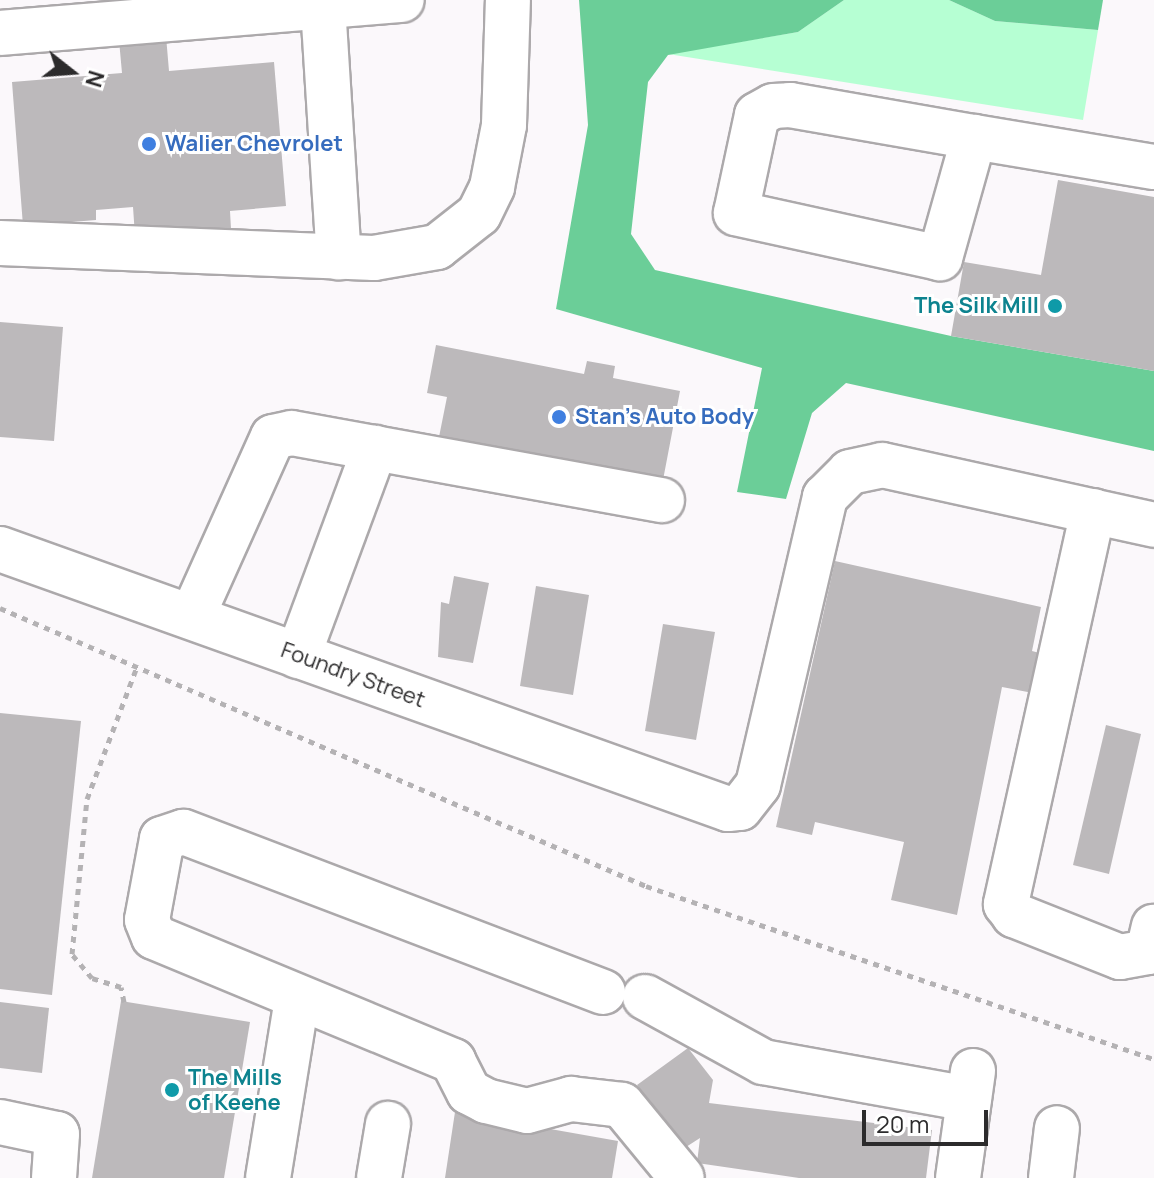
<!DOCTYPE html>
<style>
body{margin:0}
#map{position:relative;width:1154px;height:1178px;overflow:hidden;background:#fbf8fb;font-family:Manrope,sans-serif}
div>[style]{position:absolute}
.green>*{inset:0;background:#b6ffd3}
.forest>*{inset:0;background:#6bce98}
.building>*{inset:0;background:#bcb9bb}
.path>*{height:5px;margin-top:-2.5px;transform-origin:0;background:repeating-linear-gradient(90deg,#b4b2b4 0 6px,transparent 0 12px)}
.roads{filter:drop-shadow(2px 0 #aca9ab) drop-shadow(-2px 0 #aca9ab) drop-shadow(0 2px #aca9ab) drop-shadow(0 -2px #aca9ab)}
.minor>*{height:44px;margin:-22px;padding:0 22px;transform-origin:22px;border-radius:22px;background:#fff}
.dots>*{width:22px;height:22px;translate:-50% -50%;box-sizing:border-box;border:4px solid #fff;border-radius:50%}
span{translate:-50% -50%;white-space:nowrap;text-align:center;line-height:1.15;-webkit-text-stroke:6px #fff;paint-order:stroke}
.shop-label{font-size:22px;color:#366cbe;font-weight:700}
.left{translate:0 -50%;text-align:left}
.culture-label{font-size:22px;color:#0d838f;font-weight:700}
.right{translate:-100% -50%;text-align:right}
.street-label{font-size:22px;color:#2c2b2c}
.north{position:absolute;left:32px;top:32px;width:80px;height:80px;-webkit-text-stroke:6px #fff;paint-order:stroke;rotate:107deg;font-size:22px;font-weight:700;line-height:32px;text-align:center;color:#2c2b2c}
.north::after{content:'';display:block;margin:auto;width:28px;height:36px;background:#2c2b2c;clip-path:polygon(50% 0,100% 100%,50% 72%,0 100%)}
.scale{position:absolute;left:862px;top:1110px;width:126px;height:36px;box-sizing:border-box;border:4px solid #2c2b2c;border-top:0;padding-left:10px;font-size:24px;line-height:28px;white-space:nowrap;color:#2c2b2c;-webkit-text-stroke:6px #fff;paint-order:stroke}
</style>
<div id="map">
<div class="green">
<div style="clip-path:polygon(844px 0,949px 0,995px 21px,1098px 30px,1083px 120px,668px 54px,798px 32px)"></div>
</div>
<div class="forest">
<div style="clip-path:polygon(579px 0,844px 0,798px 32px,668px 55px,648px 82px,631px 234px,655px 270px,951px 336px,1154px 371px,1154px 451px,846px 383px,812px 413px,786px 499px,737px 492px,762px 368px,556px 309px,588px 125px)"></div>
<div style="clip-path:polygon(949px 0,1103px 0,1098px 30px,995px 21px)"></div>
</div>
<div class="building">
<div style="clip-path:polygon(166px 36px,169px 71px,274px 62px,286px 206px,230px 211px,231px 229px,135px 236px,133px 207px,96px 210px,96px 220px,23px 226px,12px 82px,122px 73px,119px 40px)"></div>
<div style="clip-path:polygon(1058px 180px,1154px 197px,1154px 371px,951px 336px,964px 262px,1041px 275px)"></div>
<div style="clip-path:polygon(0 322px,63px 327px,54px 441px,0 437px)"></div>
<div style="clip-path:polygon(436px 345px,584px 374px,587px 361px,615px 366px,613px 378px,680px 391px,663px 480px,439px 437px,447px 397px,427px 393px)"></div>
<div style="clip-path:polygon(835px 561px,1041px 607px,1032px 651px,1047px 655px,1038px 694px,1002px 687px,957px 915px,891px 900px,904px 842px,815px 822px,812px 835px,776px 827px)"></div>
<div style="clip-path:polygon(454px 576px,489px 583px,473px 663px,438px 657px,441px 602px,449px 604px)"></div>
<div style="clip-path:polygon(536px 586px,589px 595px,573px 695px,520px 686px)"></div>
<div style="clip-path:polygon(663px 624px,715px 632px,696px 740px,645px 731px)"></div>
<div style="clip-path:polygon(0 713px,81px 721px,52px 995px,0 989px)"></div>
<div style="clip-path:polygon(1106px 725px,1141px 734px,1109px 874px,1073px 865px)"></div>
<div style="clip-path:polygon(121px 1001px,250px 1022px,224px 1178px,92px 1178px)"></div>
<div style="clip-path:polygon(0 1002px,49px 1008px,42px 1073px,0 1068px)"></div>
<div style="clip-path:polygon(688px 1048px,713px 1080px,709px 1103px,932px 1130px,926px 1178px,799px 1178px,697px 1163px,700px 1138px,686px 1147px,637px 1085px)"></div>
<div style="clip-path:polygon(455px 1112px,618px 1141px,612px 1178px,445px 1178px)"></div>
</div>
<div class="path">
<div style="left:0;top:608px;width:703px;rotate:23.28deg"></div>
<div style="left:646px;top:886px;width:537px;rotate:18.81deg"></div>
<div style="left:124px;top:1002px;width:15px;rotate:-101deg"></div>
<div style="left:121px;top:987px;width:30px;rotate:-163deg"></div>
<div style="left:92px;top:978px;width:31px;rotate:-130deg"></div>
<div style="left:72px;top:954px;width:156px;rotate:-84.5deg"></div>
<div style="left:87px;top:799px;width:139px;rotate:-69.3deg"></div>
</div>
<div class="roads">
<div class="minor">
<div style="left:323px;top:6px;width:252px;rotate:86.4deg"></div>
<div style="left:0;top:33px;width:403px;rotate:-4.7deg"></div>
<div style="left:974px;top:137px;width:126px;rotate:105.7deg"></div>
<div style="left:940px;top:258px;width:209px;rotate:-167.6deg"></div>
<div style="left:736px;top:213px;width:100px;rotate:-77.9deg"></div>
<div style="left:757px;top:115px;width:18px;rotate:-29deg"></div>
<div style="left:773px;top:106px;width:17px;rotate:-3deg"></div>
<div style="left:790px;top:105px;width:187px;rotate:9.9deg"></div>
<div style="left:974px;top:137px;width:182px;rotate:9.5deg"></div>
<div style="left:0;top:243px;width:374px;rotate:2.3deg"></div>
<div style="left:374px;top:258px;width:64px;rotate:-9.9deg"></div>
<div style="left:437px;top:247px;width:53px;rotate:-38.2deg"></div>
<div style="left:479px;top:214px;width:30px;rotate:-64deg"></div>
<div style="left:492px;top:187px;width:63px;rotate:-79deg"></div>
<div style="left:504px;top:125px;width:125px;rotate:-88.2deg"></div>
<div style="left:1093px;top:511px;width:403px;rotate:102.5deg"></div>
<div style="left:1006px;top:904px;width:14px;rotate:54deg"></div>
<div style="left:1014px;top:915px;width:114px;rotate:21.6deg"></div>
<div style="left:1120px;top:957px;width:28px;rotate:-10deg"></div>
<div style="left:1148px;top:952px;width:26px;rotate:-77deg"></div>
<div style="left:0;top:549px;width:773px;rotate:19.65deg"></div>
<div style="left:728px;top:809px;width:12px;rotate:-5deg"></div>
<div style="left:740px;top:808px;width:29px;rotate:-52deg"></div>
<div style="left:758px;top:785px;width:296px;rotate:-76.9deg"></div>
<div style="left:825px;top:497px;width:35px;rotate:-45deg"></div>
<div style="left:850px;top:472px;width:33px;rotate:-12deg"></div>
<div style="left:882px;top:465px;width:279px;rotate:12.4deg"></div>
<div style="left:192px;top:617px;width:197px;rotate:-65.8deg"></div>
<div style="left:273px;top:437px;width:19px;rotate:-12deg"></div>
<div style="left:292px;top:433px;width:376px;rotate:10.3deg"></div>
<div style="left:298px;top:656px;width:222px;rotate:-69.7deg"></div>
<div style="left:603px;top:992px;width:449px;rotate:-159.1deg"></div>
<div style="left:183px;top:832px;width:22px;rotate:162deg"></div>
<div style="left:162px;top:839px;width:82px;rotate:100.5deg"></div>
<div style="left:147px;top:920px;width:18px;rotate:68deg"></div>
<div style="left:154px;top:937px;width:324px;rotate:22.5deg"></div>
<div style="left:453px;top:1061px;width:35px;rotate:63deg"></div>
<div style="left:469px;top:1092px;width:19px;rotate:28deg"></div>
<div style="left:486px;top:1101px;width:42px;rotate:13.7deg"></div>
<div style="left:527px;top:1111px;width:46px;rotate:-15.3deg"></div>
<div style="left:571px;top:1099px;width:51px;rotate:6.7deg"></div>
<div style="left:622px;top:1105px;width:94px;rotate:50.6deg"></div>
<div style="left:645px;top:997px;width:135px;rotate:28.8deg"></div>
<div style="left:763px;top:1062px;width:209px;rotate:10.2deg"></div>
<div style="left:0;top:1122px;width:58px;rotate:11.9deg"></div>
<div style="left:57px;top:1134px;width:44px;rotate:93.9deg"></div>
<div style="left:268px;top:1178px;width:182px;rotate:-80.8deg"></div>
<div style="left:379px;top:1178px;width:55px;rotate:-80.5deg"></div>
<div style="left:958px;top:1178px;width:108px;rotate:-82deg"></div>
<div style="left:1051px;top:1178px;width:50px;rotate:-83.2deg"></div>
</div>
</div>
<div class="dots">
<div style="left:149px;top:144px;background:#3f7fe0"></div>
<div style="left:1055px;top:306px;background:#0f9aa8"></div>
<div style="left:559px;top:417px;background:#3f7fe0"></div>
<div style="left:172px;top:1090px;background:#0f9aa8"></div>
</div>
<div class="shop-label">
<span class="left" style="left:165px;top:144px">Walier Chevrolet</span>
<span class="left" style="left:575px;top:417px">Stan's Auto Body</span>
</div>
<div class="culture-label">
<span class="right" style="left:1039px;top:306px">The Silk Mill</span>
<span class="left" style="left:188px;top:1090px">The Mills<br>of Keene</span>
</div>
<div class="street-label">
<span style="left:353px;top:675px;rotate:20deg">Foundry Street</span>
</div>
<div class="north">N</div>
<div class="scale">20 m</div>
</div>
